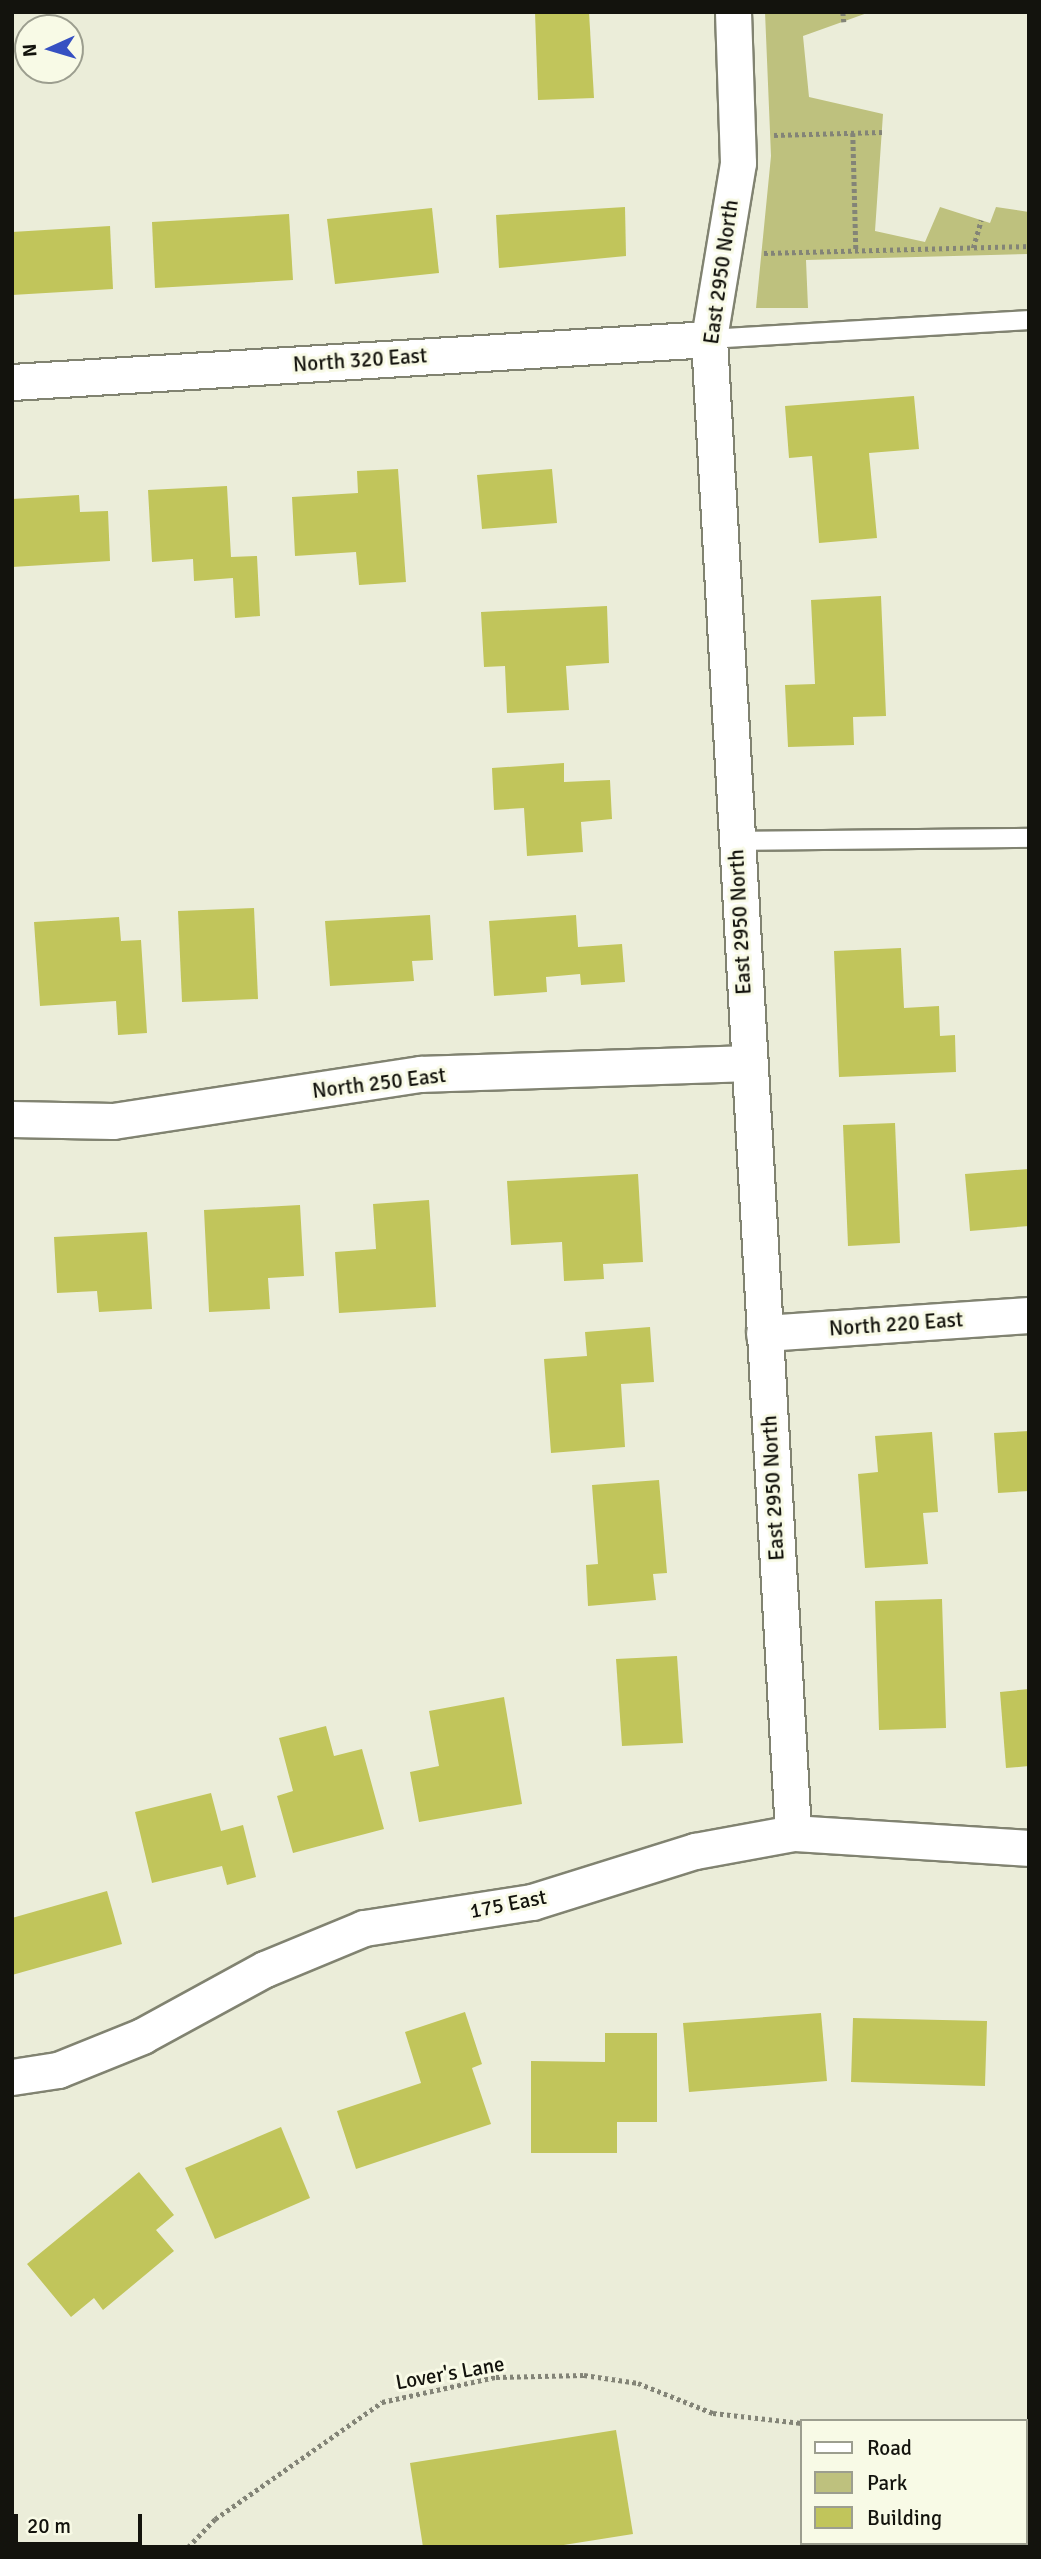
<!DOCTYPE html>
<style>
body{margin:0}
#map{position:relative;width:1041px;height:2559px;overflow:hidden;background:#ebedd9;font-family:Signika,sans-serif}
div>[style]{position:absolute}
.green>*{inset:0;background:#bec17e}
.building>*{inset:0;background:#c1c55b}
.path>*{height:4.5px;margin-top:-2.25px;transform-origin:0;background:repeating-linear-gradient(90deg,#838477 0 3.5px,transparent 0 7px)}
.roads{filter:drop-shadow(2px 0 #818371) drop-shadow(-2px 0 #818371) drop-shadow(0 2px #818371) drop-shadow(0 -2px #818371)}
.lane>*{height:18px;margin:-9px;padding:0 9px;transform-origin:9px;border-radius:9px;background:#fff}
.street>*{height:35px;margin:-17.5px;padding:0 17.5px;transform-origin:17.5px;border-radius:17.5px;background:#fff}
span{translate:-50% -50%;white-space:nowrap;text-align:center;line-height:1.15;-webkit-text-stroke:6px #f8fae6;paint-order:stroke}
.street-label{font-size:21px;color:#13130d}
.frame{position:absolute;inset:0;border:14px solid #13130d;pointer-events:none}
.legend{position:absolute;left:800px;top:2419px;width:228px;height:126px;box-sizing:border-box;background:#f8fae6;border:2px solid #9c9e8f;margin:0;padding:9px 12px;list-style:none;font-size:21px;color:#13130d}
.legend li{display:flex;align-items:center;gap:14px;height:35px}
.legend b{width:35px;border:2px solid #9c9e8f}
.north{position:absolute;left:14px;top:14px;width:70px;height:70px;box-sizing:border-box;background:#f8fae6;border:2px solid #9c9e8f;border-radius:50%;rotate:266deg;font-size:19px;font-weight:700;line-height:28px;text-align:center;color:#13130d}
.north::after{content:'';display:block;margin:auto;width:24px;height:32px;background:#3650c2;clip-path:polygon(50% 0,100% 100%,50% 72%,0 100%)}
.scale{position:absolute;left:14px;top:2514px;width:128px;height:32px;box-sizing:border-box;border:4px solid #13130d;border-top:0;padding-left:9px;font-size:21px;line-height:24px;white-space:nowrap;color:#13130d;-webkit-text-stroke:5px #f8fae6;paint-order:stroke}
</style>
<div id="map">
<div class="green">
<div style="clip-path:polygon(765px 12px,870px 12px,803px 36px,809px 97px,883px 114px,875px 231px,925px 242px,940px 207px,990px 223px,996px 207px,1029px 212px,1029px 254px,806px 260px,808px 308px,756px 308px,771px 156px)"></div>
</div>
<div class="building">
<div style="clip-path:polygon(535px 12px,589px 12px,594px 98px,538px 100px)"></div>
<div style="clip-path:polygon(625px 207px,626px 256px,499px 268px,496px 215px)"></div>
<div style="clip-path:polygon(432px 208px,439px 273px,335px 284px,327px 219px)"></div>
<div style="clip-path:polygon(289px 214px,293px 280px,155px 288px,152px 222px)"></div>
<div style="clip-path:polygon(110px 226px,113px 289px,12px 295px,12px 232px)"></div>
<div style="clip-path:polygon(914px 396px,919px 449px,869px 453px,877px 538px,819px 543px,812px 456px,789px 458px,785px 406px)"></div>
<div style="clip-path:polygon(398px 469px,406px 582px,359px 585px,356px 552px,295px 556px,292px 497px,358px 493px,357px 471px)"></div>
<div style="clip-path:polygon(552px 469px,557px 523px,482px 529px,477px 475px)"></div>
<div style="clip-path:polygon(227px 486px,231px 557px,257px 556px,260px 616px,235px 618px,233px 578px,194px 581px,193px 559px,152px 562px,148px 490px)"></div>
<div style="clip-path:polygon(79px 495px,80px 512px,108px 511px,110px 561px,12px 567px,12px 499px)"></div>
<div style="clip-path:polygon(881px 596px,886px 716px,853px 717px,854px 745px,788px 747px,785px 685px,815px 684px,811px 600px)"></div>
<div style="clip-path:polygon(607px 606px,609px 663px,566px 666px,569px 710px,507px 713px,505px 666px,484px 667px,481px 612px)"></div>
<div style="clip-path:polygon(564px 763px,564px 782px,610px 780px,612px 819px,581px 822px,583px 852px,527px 856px,524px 808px,494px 810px,492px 768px)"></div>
<div style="clip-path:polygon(254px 908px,258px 999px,182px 1002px,178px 911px)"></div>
<div style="clip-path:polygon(430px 915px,433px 960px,412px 961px,414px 981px,330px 986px,325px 921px)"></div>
<div style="clip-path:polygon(576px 915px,578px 947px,622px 944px,625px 982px,581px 985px,580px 974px,546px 977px,547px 992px,494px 996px,489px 921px)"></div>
<div style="clip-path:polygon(119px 917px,121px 941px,141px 940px,147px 1033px,118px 1035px,116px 1001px,40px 1006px,34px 922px)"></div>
<div style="clip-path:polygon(901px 948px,904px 1008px,939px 1006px,940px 1036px,955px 1035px,956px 1072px,839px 1077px,834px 951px)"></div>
<div style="clip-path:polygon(895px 1123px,900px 1243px,848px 1246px,843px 1125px)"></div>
<div style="clip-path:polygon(1029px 1169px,1029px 1226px,970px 1231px,965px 1174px)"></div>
<div style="clip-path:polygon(638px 1174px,643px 1262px,603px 1264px,604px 1279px,564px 1281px,562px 1242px,511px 1245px,507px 1181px)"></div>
<div style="clip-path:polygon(429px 1200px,436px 1307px,339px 1313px,335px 1252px,376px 1249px,373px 1204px)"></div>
<div style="clip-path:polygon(300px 1205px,304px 1276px,268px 1278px,270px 1309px,209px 1312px,204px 1210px)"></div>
<div style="clip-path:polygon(147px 1232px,152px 1309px,99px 1312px,97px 1291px,57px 1293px,54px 1237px)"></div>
<div style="clip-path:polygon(650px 1327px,654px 1382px,621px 1384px,625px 1447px,551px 1453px,544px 1359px,587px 1356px,585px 1332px)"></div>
<div style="clip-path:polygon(1029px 1431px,1029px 1491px,998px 1493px,994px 1433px)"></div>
<div style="clip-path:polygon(932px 1432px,938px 1512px,923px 1513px,928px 1564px,865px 1568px,858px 1474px,878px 1472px,875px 1436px)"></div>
<div style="clip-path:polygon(659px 1480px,667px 1573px,653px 1574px,656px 1600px,588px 1606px,586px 1565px,598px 1564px,592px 1485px)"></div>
<div style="clip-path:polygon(942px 1599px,946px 1728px,879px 1730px,875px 1601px)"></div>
<div style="clip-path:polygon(677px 1656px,683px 1743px,622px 1746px,616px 1659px)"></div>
<div style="clip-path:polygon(1029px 1689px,1029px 1766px,1006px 1768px,1000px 1692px)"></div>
<div style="clip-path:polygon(504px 1697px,522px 1804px,419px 1822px,410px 1772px,439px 1766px,429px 1711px)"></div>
<div style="clip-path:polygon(326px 1726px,334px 1756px,362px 1749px,384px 1829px,293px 1853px,277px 1796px,293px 1791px,279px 1738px)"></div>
<div style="clip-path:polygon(211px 1793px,221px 1831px,243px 1825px,256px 1877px,227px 1885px,222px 1866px,152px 1883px,135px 1812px)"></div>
<div style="clip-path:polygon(107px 1891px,122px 1944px,12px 1975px,12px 1918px)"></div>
<div style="clip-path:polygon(465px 2012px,482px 2064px,472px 2068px,491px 2124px,356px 2169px,337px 2111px,421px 2083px,405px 2032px)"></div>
<div style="clip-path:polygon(821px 2013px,827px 2081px,689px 2092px,683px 2023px)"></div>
<div style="clip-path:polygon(853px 2018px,987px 2021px,985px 2086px,851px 2082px)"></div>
<div style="clip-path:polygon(605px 2033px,657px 2033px,657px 2122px,617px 2122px,617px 2153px,531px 2153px,531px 2061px,605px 2062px)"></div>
<div style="clip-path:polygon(281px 2127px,310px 2198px,215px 2239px,185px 2168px)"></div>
<div style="clip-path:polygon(139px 2172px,174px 2215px,156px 2230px,174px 2251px,103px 2310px,94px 2298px,71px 2317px,27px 2264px)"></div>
<div style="clip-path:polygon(616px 2430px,633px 2534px,551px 2547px,423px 2547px,410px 2463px)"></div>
</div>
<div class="path">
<div style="left:843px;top:12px;width:10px;rotate:84deg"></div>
<div style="left:853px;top:133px;width:118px;rotate:88.5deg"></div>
<div style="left:774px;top:135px;width:108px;rotate:-1.6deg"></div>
<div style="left:973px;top:248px;width:29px;rotate:-74deg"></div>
<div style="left:764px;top:253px;width:265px;rotate:-1.5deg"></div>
<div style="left:1025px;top:2465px;width:4px;rotate:14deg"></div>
<div style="left:188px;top:2547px;width:39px;rotate:-46deg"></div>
<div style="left:215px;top:2519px;width:204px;rotate:-35deg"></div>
<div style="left:382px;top:2402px;width:117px;rotate:-12.4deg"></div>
<div style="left:496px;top:2377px;width:88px;rotate:-1.3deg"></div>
<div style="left:584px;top:2375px;width:55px;rotate:8.4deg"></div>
<div style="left:638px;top:2383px;width:81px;rotate:21.8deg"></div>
<div style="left:713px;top:2413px;width:89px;rotate:6.5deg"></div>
</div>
<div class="roads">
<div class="lane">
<div style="left:709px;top:339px;width:321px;rotate:-3.4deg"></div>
<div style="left:736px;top:841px;width:293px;rotate:-0.6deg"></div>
<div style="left:944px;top:2543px;width:25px;rotate:9deg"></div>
<div style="left:903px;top:2547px;width:24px;rotate:-9deg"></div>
</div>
<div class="street">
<div style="left:733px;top:12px;width:151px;rotate:88.1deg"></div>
<div style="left:738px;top:163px;width:178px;rotate:99.4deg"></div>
<div style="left:709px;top:339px;width:1496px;rotate:86.78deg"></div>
<div style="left:12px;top:382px;width:698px;rotate:-3.53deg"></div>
<div style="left:12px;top:1119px;width:101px;rotate:1.1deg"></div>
<div style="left:113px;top:1121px;width:312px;rotate:-8.7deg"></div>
<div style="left:421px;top:1074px;width:327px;rotate:-1.9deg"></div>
<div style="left:764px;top:1333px;width:266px;rotate:-3.9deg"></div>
<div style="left:12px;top:2077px;width:47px;rotate:-8.7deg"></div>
<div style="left:58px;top:2070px;width:91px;rotate:-22deg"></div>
<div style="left:142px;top:2036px;width:140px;rotate:-28.6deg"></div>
<div style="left:265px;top:1969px;width:107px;rotate:-22.5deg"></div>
<div style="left:364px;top:1928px;width:170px;rotate:-8.8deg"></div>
<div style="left:532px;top:1902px;width:171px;rotate:-17.4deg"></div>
<div style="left:695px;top:1851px;width:100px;rotate:-10.4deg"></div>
<div style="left:793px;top:1833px;width:236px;rotate:3.6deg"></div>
</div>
</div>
<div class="street-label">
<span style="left:721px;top:272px;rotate:-82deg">East 2950 North</span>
<span style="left:360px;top:360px;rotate:-4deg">North 320 East</span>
<span style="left:740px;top:922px;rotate:-93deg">East 2950 North</span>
<span style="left:379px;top:1083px;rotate:-7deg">North 250 East</span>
<span style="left:896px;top:1324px;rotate:-4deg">North 220 East</span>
<span style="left:773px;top:1488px;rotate:-93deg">East 2950 North</span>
<span style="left:508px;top:1904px;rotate:-11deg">175 East</span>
<span style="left:450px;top:2373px;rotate:-10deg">Lover's Lane</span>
</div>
<div class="frame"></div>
<ul class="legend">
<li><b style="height:9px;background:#fff"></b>Road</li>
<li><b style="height:19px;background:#bec17e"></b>Park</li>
<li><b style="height:19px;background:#c1c55b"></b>Building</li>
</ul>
<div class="north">N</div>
<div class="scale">20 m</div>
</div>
